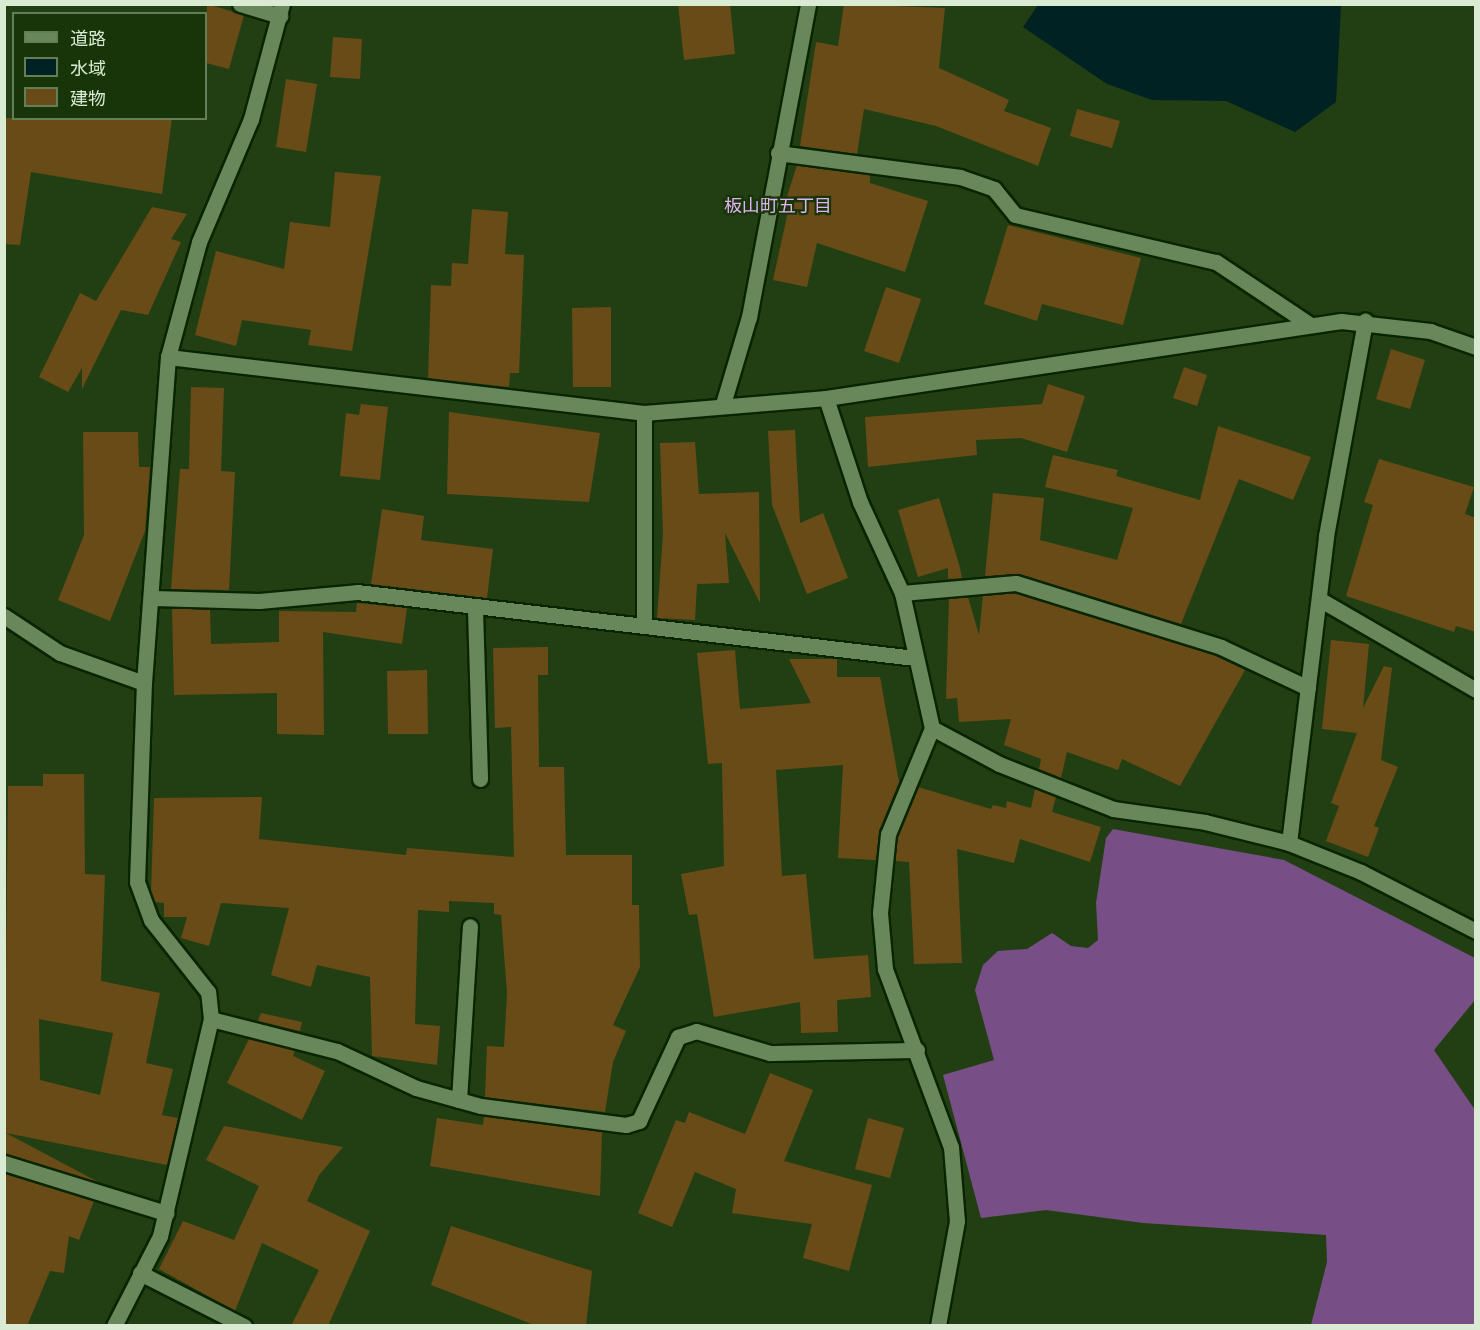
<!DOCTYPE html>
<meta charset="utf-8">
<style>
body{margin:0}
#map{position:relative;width:1480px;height:1330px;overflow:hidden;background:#223f14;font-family:Rubik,"Noto Sans JP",sans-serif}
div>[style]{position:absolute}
.forest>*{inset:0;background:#774e85}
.water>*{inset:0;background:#002223}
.building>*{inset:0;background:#694b17}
.roads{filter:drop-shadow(2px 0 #092500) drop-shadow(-2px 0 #092500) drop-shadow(0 2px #092500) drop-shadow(0 -2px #092500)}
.minor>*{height:15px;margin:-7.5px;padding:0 7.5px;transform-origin:7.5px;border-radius:7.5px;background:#68885b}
span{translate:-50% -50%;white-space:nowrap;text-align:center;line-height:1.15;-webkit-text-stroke:4.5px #183409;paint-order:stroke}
.neighbourhood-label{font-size:18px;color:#e0b2f1}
.frame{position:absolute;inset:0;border:6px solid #d9ebd2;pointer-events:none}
.legend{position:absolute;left:12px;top:12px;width:195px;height:108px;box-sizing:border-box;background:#183409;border:2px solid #657d59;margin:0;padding:8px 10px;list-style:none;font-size:18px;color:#d9ebd2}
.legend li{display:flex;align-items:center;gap:12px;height:30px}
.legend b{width:30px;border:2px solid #657d59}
</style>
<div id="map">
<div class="forest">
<div style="clip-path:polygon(1113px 829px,1284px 860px,1475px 958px,1475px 1000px,1434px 1050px,1475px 1110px,1475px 1325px,1311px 1325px,1327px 1262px,1326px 1235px,1143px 1223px,1046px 1210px,981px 1218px,943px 1075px,994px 1060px,975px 990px,983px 965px,998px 951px,1027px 949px,1052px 933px,1071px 946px,1088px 948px,1098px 940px,1096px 903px,1106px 838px)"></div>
</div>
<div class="water">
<div style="clip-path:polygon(1038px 5px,1341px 5px,1336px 102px,1295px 132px,1226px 101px,1152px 100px,1107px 84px,1023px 27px)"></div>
</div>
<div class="building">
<div style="clip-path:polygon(207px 4px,244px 15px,229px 69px,206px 63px)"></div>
<div style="clip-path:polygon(678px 4px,730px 4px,735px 54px,684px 60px)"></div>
<div style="clip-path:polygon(844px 4px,945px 8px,939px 68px,1009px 100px,1004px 111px,1051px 128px,1038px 166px,936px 126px,864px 109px,857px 154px,800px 146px,816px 42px,838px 46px)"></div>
<div style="clip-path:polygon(333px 37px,362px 39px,360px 79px,330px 77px)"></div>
<div style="clip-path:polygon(286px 79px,317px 84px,306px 152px,276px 147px)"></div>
<div style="clip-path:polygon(1077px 109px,1120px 121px,1112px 148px,1070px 136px)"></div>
<div style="clip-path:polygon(4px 118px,172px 118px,162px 194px,31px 172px,20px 245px,4px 244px)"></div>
<div style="clip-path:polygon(797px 165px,870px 175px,870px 183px,928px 201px,905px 272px,817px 243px,807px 287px,773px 280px,789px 207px,784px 206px)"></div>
<div style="clip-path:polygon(335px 172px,381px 176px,352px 351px,308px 345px,311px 330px,242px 320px,236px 346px,195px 335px,216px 251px,284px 269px,290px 222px,330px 227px)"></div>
<div style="clip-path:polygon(152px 207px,187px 214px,171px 239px,181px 242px,148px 315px,121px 310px,82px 389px,82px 368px,68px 392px,39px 377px,80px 293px,96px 301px)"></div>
<div style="clip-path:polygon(472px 209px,508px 212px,505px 254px,524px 255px,519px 373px,510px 373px,509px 387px,428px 378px,431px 285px,451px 286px,452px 263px,468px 264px)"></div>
<div style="clip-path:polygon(1008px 225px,1141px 258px,1123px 325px,1042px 304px,1037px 321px,984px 304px)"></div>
<div style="clip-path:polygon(886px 287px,921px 299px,899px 363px,864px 351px)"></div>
<div style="clip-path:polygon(611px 307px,611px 387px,573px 387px,572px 308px)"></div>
<div style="clip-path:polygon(1391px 349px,1425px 360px,1410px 409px,1376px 399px)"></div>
<div style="clip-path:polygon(1184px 367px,1207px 375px,1197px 406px,1173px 398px)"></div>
<div style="clip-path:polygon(1048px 384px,1085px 396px,1067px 452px,1021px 438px,976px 440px,977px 455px,868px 467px,865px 417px,1042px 404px)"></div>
<div style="clip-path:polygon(191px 387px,224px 388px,221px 471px,235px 472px,229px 590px,171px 589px,180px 469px,189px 469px)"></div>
<div style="clip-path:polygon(361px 404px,388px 407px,380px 480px,340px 476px,346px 413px,359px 415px)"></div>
<div style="clip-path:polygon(449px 412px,600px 433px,589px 502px,447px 494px)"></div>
<div style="clip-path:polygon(1218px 426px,1311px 457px,1293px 500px,1239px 479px,1181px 624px,1019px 574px,985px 576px,993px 493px,1044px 498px,1040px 540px,1117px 560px,1133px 508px,1045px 487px,1053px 455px,1118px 470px,1116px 476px,1200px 500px)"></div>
<div style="clip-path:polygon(795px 430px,800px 523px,823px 513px,848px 578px,807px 594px,772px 505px,768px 431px)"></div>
<div style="clip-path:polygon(83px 432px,138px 432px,139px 467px,150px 467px,145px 531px,110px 621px,58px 600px,84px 535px)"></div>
<div style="clip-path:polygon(695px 442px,699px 494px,759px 492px,760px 603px,725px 533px,729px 583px,697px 584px,695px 620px,657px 618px,663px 534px,660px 443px)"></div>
<div style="clip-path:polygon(1379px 459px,1474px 487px,1465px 514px,1476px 518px,1476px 632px,1456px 626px,1454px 632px,1346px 596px,1373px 505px,1364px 502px)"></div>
<div style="clip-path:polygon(939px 498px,959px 564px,962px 578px,948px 579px,948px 568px,918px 577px,898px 510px)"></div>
<div style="clip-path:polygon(382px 509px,424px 516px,421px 540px,493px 549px,487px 598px,371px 584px)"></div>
<div style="clip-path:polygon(1015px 593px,1216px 656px,1245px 670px,1180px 786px,1122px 759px,1118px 770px,1067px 752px,1061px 778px,1039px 769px,1041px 759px,1004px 745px,1011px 719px,959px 722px,957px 698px,946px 699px,949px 599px,968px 597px,979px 635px,983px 596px)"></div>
<div style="clip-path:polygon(357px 603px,407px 608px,402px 644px,323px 632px,324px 735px,277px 734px,277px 693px,174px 695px,172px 608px,210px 609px,211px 644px,279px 642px,279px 611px,356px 612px)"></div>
<div style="clip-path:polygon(1331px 640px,1369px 644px,1363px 708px,1384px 666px,1392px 668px,1381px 760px,1398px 767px,1374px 826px,1379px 828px,1368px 857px,1326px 841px,1339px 806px,1331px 803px,1357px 733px,1322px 729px)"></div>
<div style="clip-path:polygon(548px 647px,548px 675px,538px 675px,539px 767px,564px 767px,566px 855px,632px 855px,632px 905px,639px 905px,640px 967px,613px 1025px,626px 1031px,613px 1062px,605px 1112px,485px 1097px,487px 1046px,504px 1047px,507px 993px,501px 915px,494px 914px,494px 903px,449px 901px,449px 912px,418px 910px,415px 1024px,440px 1026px,437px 1065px,372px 1056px,370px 977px,317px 965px,311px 987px,271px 975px,289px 908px,221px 903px,209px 946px,181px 938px,187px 917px,164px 917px,164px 903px,155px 902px,151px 893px,154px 798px,262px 797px,259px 839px,406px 855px,407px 848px,514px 857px,511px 727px,495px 728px,493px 648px)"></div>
<div style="clip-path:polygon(735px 650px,740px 709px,811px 703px,789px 659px,837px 659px,837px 677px,880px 677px,899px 782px,879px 831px,876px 860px,838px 858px,843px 765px,776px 770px,782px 876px,806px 874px,814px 959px,868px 955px,871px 997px,837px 1000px,838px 1032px,801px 1033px,800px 1002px,714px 1017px,697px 914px,689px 915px,681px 874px,724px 866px,722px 763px,708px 764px,697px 653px)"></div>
<div style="clip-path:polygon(427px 670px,428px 734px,388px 734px,387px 671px)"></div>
<div style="clip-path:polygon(evenodd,43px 774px,84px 774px,85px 874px,105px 875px,101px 981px,160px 993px,146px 1063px,173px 1069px,162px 1115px,178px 1118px,167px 1165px,6px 1133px,100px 1183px,4px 1154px,8px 786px,43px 786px,43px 774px,39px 1019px,113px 1033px,100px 1095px,40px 1080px,39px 1019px)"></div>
<div style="clip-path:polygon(918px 787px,991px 809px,993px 805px,1006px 808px,1007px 801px,1031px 808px,1035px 789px,1056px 797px,1052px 812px,1101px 827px,1090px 862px,1020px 839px,1014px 863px,957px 849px,962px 963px,914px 964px,909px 862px,895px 861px,898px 836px)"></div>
<div style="clip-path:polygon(261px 1013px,302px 1022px,300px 1031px,258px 1021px)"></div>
<div style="clip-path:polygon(249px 1039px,295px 1050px,293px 1056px,325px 1071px,302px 1120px,227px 1083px)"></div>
<div style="clip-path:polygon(770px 1073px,813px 1090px,784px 1161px,872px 1185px,849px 1271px,803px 1258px,812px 1224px,732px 1213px,736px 1189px,695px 1172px,672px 1227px,638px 1213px,676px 1120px,685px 1123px,689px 1112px,745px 1134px)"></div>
<div style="clip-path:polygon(484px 1116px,602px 1132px,600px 1196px,430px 1166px,437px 1118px,483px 1125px)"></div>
<div style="clip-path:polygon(868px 1118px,904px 1128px,890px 1178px,855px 1169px)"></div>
<div style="clip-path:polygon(224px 1126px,343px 1147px,319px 1175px,307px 1201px,370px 1231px,328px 1326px,291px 1326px,319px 1270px,262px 1243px,235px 1311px,159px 1269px,183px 1221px,234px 1240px,259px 1186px,206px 1160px)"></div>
<div style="clip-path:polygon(4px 1173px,94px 1201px,79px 1240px,69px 1236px,64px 1273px,50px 1271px,27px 1326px,4px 1326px)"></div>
<div style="clip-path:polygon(451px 1226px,592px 1271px,586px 1326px,537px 1326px,431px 1285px)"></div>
</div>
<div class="roads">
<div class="minor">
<div style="left:240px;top:4px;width:42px;rotate:16.7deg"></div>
<div style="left:778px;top:153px;width:184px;rotate:7.5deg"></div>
<div style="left:960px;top:177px;width:36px;rotate:19deg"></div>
<div style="left:994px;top:189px;width:33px;rotate:51deg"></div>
<div style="left:1015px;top:215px;width:206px;rotate:13.2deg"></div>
<div style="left:1216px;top:262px;width:112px;rotate:33.7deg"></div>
<div style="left:168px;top:357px;width:479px;rotate:6.7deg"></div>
<div style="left:644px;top:413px;width:183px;rotate:-4.7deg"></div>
<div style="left:826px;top:398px;width:521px;rotate:-8.5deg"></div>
<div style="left:1341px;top:321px;width:90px;rotate:6.4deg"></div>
<div style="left:1430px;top:331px;width:49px;rotate:19.2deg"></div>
<div style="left:826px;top:398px;width:109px;rotate:71.9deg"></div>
<div style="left:860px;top:502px;width:100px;rotate:65.2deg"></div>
<div style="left:902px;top:593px;width:138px;rotate:77.5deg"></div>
<div style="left:932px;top:728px;width:115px;rotate:112.5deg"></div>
<div style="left:888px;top:834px;width:79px;rotate:95.8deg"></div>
<div style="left:880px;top:913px;width:56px;rotate:84.9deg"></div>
<div style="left:885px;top:969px;width:190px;rotate:69.7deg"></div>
<div style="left:951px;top:1147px;width:74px;rotate:85.4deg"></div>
<div style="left:957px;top:1221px;width:107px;rotate:100.3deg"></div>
<div style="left:723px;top:404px;width:91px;rotate:-73.4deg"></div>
<div style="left:749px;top:317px;width:319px;rotate:-79.3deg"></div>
<div style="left:902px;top:593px;width:114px;rotate:-5deg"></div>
<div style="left:1016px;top:583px;width:215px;rotate:17.3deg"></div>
<div style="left:1221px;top:647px;width:96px;rotate:25.2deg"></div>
<div style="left:153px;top:598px;width:106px;rotate:1.6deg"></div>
<div style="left:259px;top:601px;width:98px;rotate:-5.2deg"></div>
<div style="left:357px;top:592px;width:562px;rotate:6.75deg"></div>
<div style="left:1319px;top:599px;width:181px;rotate:30.1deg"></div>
<div style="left:475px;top:609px;width:170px;rotate:88.3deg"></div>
<div style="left:4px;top:616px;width:67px;rotate:33.5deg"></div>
<div style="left:60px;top:653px;width:89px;rotate:19.7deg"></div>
<div style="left:644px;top:625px;width:212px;rotate:-90deg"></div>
<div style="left:932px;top:728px;width:76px;rotate:28.2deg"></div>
<div style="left:999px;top:764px;width:123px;rotate:21.5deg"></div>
<div style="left:1113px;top:809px;width:93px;rotate:8deg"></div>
<div style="left:1205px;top:822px;width:87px;rotate:14deg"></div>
<div style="left:1289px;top:843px;width:78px;rotate:21.9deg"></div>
<div style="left:1361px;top:872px;width:129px;rotate:27.2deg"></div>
<div style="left:1289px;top:843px;width:309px;rotate:-83.1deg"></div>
<div style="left:1326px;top:536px;width:219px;rotate:-79.7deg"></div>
<div style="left:211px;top:1019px;width:130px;rotate:14.3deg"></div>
<div style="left:337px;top:1051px;width:87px;rotate:25.1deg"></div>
<div style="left:416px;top:1088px;width:67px;rotate:15.5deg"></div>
<div style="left:481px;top:1106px;width:146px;rotate:7.5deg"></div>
<div style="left:626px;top:1125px;width:14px;rotate:-17deg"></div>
<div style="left:639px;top:1121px;width:93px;rotate:-65.1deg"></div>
<div style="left:678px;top:1037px;width:19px;rotate:-18deg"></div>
<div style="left:696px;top:1031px;width:77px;rotate:16.6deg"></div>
<div style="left:770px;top:1053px;width:147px;rotate:-1.2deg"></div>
<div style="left:459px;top:1100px;width:174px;rotate:-86.4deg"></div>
<div style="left:4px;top:1163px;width:170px;rotate:17.2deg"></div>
<div style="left:140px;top:1273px;width:117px;rotate:27deg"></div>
<div style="left:114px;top:1326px;width:101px;rotate:-62.9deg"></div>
<div style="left:160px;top:1236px;width:223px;rotate:-76.8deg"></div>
<div style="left:211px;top:1019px;width:27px;rotate:-96deg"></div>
<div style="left:208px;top:992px;width:92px;rotate:-128.4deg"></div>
<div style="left:151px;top:920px;width:40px;rotate:-110.2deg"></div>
<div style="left:137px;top:882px;width:199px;rotate:-88deg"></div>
<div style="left:144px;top:683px;width:327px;rotate:-85.8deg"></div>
<div style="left:168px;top:357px;width:119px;rotate:-74.9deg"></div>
<div style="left:199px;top:242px;width:134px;rotate:-67.1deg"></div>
<div style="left:251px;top:119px;width:119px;rotate:-74.9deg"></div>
</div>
</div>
<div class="neighbourhood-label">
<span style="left:778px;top:206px">板山町五丁目</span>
</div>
<div class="frame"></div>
<ul class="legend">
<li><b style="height:8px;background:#68885b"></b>道路</li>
<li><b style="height:16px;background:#002223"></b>水域</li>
<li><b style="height:16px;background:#694b17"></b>建物</li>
</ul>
</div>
